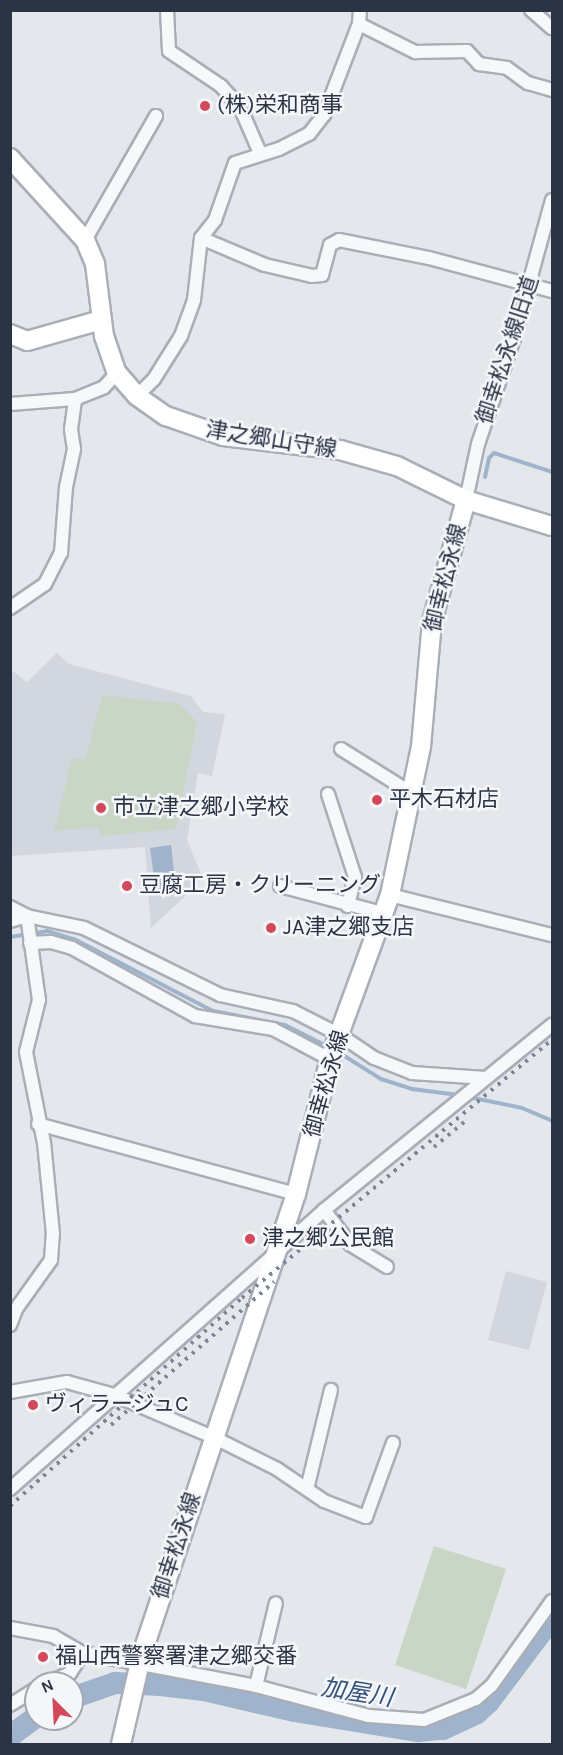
<!DOCTYPE html>
<meta charset="utf-8">
<style>
body{margin:0}
#map{position:relative;width:563px;height:1755px;overflow:hidden;background:#e4e7ec;font-family:Karla,"Noto Sans JP",sans-serif}
div>[style]{position:absolute}
.built>*{inset:0;background:#d2d6de}
.green>*{inset:0;background:#c9d6c5}
.water>*{inset:0;background:#9fb4cc}
.stream>*{height:4px;margin:-2px;padding:0 2px;transform-origin:2px;border-radius:2px;background:#9fb4cc}
.river>*{height:22px;margin:-11px;padding:0 11px;transform-origin:11px;border-radius:11px;background:#9fb4cc}
.roads{filter:drop-shadow(2px 0 #a9aeb7) drop-shadow(-2px 0 #a9aeb7) drop-shadow(0 2px #a9aeb7) drop-shadow(0 -2px #a9aeb7)}
.street>*{height:12px;margin:-6px;padding:0 6px;transform-origin:6px;border-radius:6px;background:#f7f8fa}
.secondary>*{height:18px;margin:-9px;padding:0 9px;transform-origin:9px;border-radius:9px;background:#fff}
.rail>*{height:4px;margin-top:-2px;transform-origin:0;background:repeating-linear-gradient(90deg,#7d8696 0 3px,transparent 0 9px)}
.dots>*{width:16px;height:16px;translate:-50% -50%;box-sizing:border-box;border:3px solid #f4f6f9;border-radius:50%}
span{translate:-50% -50%;white-space:nowrap;text-align:center;line-height:1.15;-webkit-text-stroke:5px #f4f6f9;paint-order:stroke}
.poi-label{font-size:22px;color:#2b3445}
.left{translate:0 -50%;text-align:left}
.street-label{font-size:22px;color:#2b3445}
.water-label{font-size:24px;color:#34527a;font-style:italic}
.frame{position:absolute;inset:0;border:12px solid #2b3445;pointer-events:none}
.north{position:absolute;left:24px;top:1671px;width:60px;height:60px;box-sizing:border-box;background:#f4f6f9;border:2px solid #a4a8b1;border-radius:50%;rotate:336deg;font-size:16px;font-weight:700;line-height:24px;text-align:center;color:#2b3445}
.north::after{content:'';display:block;margin:auto;width:21px;height:27px;background:#d1495b;clip-path:polygon(50% 0,100% 100%,50% 72%,0 100%)}
</style>
<div id="map">
<div class="built">
<div style="clip-path:polygon(57px 653px,69px 664px,191px 696px,203px 712px,225px 714px,212px 776px,198px 773px,187px 840px,201px 874px,197px 885px,151px 928px,145px 847px,11px 856px,10px 669px,27px 682px)"></div>
<div style="clip-path:polygon(506px 1271px,547px 1282px,529px 1350px,488px 1340px)"></div>
</div>
<div class="green">
<div style="clip-path:polygon(102px 695px,180px 704px,197px 722px,176px 829px,100px 836px,98px 827px,54px 831px,72px 758px,85px 760px)"></div>
<div style="clip-path:polygon(434px 1546px,506px 1569px,466px 1689px,395px 1665px)"></div>
</div>
<div class="water">
<div style="clip-path:polygon(171px 845px,176px 889px,156px 892px,150px 848px)"></div>
</div>
<div class="stream">
<div style="left:485px;top:477px;width:19px;rotate:-78deg"></div>
<div style="left:489px;top:458px;width:7px;rotate:-45deg"></div>
<div style="left:494px;top:453px;width:61px;rotate:18.1deg"></div>
<div style="left:10px;top:937px;width:37px;rotate:-9deg"></div>
<div style="left:47px;top:931px;width:28px;rotate:17deg"></div>
<div style="left:74px;top:939px;width:157px;rotate:27.4deg"></div>
<div style="left:213px;top:1011px;width:73px;rotate:11deg"></div>
<div style="left:285px;top:1025px;width:49px;rotate:26.6deg"></div>
<div style="left:338px;top:1052px;width:51px;rotate:32.1deg"></div>
<div style="left:381px;top:1079px;width:33px;rotate:18deg"></div>
<div style="left:412px;top:1089px;width:47px;rotate:7.3deg"></div>
<div style="left:469px;top:1097px;width:54px;rotate:11.7deg"></div>
<div style="left:522px;top:1108px;width:33px;rotate:23deg"></div>
</div>
<div class="river">
<div style="left:72px;top:1698px;width:46px;rotate:-19.2deg"></div>
<div style="left:115px;top:1683px;width:45px;rotate:2.5deg"></div>
<div style="left:160px;top:1685px;width:44px;rotate:6.5deg"></div>
<div style="left:204px;top:1690px;width:92px;rotate:13.1deg"></div>
<div style="left:294px;top:1711px;width:126px;rotate:9.2deg"></div>
<div style="left:418px;top:1731px;width:25px;rotate:-5deg"></div>
<div style="left:443px;top:1729px;width:38px;rotate:-25deg"></div>
<div style="left:477px;top:1713px;width:16px;rotate:-43deg"></div>
<div style="left:489px;top:1702px;width:105px;rotate:-53.1deg"></div>
<div style="left:10px;top:1736px;width:32px;rotate:-36deg"></div>
</div>
<div class="roads">
<div class="street">
<div style="left:167px;top:10px;width:41px;rotate:87.2deg"></div>
<div style="left:169px;top:51px;width:63px;rotate:33.9deg"></div>
<div style="left:221px;top:86px;width:28px;rotate:48deg"></div>
<div style="left:240px;top:107px;width:50px;rotate:66.5deg"></div>
<div style="left:531px;top:10px;width:28px;rotate:41deg"></div>
<div style="left:359px;top:24px;width:63px;rotate:26.6deg"></div>
<div style="left:415px;top:52px;width:52px;rotate:-1.1deg"></div>
<div style="left:467px;top:51px;width:18px;rotate:47deg"></div>
<div style="left:479px;top:64px;width:28px;rotate:8deg"></div>
<div style="left:507px;top:68px;width:26px;rotate:36deg"></div>
<div style="left:528px;top:83px;width:25px;rotate:16deg"></div>
<div style="left:201px;top:238px;width:69px;rotate:22.9deg"></div>
<div style="left:265px;top:265px;width:48px;rotate:13.2deg"></div>
<div style="left:312px;top:276px;width:10px;rotate:-6deg"></div>
<div style="left:322px;top:275px;width:31px;rotate:-75deg"></div>
<div style="left:330px;top:245px;width:10px;rotate:-29deg"></div>
<div style="left:339px;top:240px;width:92px;rotate:11.3deg"></div>
<div style="left:429px;top:258px;width:127px;rotate:15deg"></div>
<div style="left:85px;top:240px;width:143px;rotate:-60.2deg"></div>
<div style="left:137px;top:396px;width:24px;rotate:-45deg"></div>
<div style="left:154px;top:379px;width:51px;rotate:-57.9deg"></div>
<div style="left:181px;top:336px;width:38px;rotate:-70deg"></div>
<div style="left:194px;top:300px;width:62px;rotate:-83.6deg"></div>
<div style="left:201px;top:238px;width:23px;rotate:-52deg"></div>
<div style="left:215px;top:220px;width:60px;rotate:-70.7deg"></div>
<div style="left:235px;top:163px;width:46px;rotate:-17.7deg"></div>
<div style="left:279px;top:149px;width:34px;rotate:-27deg"></div>
<div style="left:309px;top:134px;width:24px;rotate:-52deg"></div>
<div style="left:324px;top:115px;width:97px;rotate:-69deg"></div>
<div style="left:359px;top:24px;width:14px;rotate:-86deg"></div>
<div style="left:10px;top:404px;width:65px;rotate:-4.4deg"></div>
<div style="left:466px;top:500px;width:57px;rotate:-77.9deg"></div>
<div style="left:478px;top:444px;width:112px;rotate:-71.2deg"></div>
<div style="left:514px;top:338px;width:143px;rotate:-74.6deg"></div>
<div style="left:10px;top:608px;width:42px;rotate:-34.4deg"></div>
<div style="left:45px;top:584px;width:35px;rotate:-63deg"></div>
<div style="left:61px;top:553px;width:66px;rotate:-85.7deg"></div>
<div style="left:66px;top:487px;width:39px;rotate:-78deg"></div>
<div style="left:74px;top:449px;width:20px;rotate:-99deg"></div>
<div style="left:71px;top:429px;width:30px;rotate:-82deg"></div>
<div style="left:75px;top:399px;width:31px;rotate:-22deg"></div>
<div style="left:104px;top:387px;width:19px;rotate:-47deg"></div>
<div style="left:341px;top:749px;width:85px;rotate:32deg"></div>
<div style="left:328px;top:794px;width:87px;rotate:72deg"></div>
<div style="left:355px;top:877px;width:30px;rotate:104deg"></div>
<div style="left:280px;top:886px;width:106px;rotate:14.8deg"></div>
<div style="left:390px;top:895px;width:167px;rotate:13.9deg"></div>
<div style="left:10px;top:907px;width:19px;rotate:28deg"></div>
<div style="left:27px;top:916px;width:58px;rotate:11.9deg"></div>
<div style="left:84px;top:928px;width:152px;rotate:26.2deg"></div>
<div style="left:220px;top:995px;width:75px;rotate:12.4deg"></div>
<div style="left:293px;top:1011px;width:53px;rotate:27.1deg"></div>
<div style="left:340px;top:1035px;width:41px;rotate:34.1deg"></div>
<div style="left:374px;top:1058px;width:41px;rotate:21.5deg"></div>
<div style="left:412px;top:1073px;width:74px;rotate:3.9deg"></div>
<div style="left:10px;top:921px;width:18px;rotate:-16deg"></div>
<div style="left:30px;top:943px;width:21px;rotate:-3deg"></div>
<div style="left:51px;top:942px;width:22px;rotate:16deg"></div>
<div style="left:72px;top:948px;width:141px;rotate:28.9deg"></div>
<div style="left:195px;top:1016px;width:79px;rotate:9.5deg"></div>
<div style="left:273px;top:1029px;width:64px;rotate:27.8deg"></div>
<div style="left:38px;top:1124px;width:267px;rotate:15.2deg"></div>
<div style="left:324px;top:1210px;width:44px;rotate:52.4deg"></div>
<div style="left:351px;top:1245px;width:42px;rotate:31.4deg"></div>
<div style="left:10px;top:1325px;width:17px;rotate:-69deg"></div>
<div style="left:16px;top:1309px;width:60px;rotate:-54.5deg"></div>
<div style="left:51px;top:1260px;width:26px;rotate:-86deg"></div>
<div style="left:53px;top:1234px;width:91px;rotate:-95.6deg"></div>
<div style="left:44px;top:1143px;width:93px;rotate:-101.2deg"></div>
<div style="left:26px;top:1052px;width:54px;rotate:-76deg"></div>
<div style="left:39px;top:1000px;width:85px;rotate:-98.1deg"></div>
<div style="left:10px;top:1392px;width:58px;rotate:-10deg"></div>
<div style="left:67px;top:1382px;width:49px;rotate:15.5deg"></div>
<div style="left:114px;top:1395px;width:108px;rotate:23deg"></div>
<div style="left:213px;top:1437px;width:72px;rotate:26.6deg"></div>
<div style="left:277px;top:1469px;width:57px;rotate:34.2deg"></div>
<div style="left:324px;top:1501px;width:45px;rotate:20.9deg"></div>
<div style="left:366px;top:1517px;width:79px;rotate:-70deg"></div>
<div style="left:10px;top:1489px;width:420px;rotate:-41.6deg"></div>
<div style="left:324px;top:1210px;width:294px;rotate:-39.1deg"></div>
<div style="left:307px;top:1489px;width:102px;rotate:-76.4deg"></div>
<div style="left:10px;top:1628px;width:44px;rotate:10.5deg"></div>
<div style="left:53px;top:1636px;width:34px;rotate:30deg"></div>
<div style="left:83px;top:1653px;width:176px;rotate:10.8deg"></div>
<div style="left:256px;top:1686px;width:117px;rotate:14.9deg"></div>
<div style="left:369px;top:1716px;width:55px;rotate:4.2deg"></div>
<div style="left:424px;top:1720px;width:56px;rotate:-22deg"></div>
<div style="left:476px;top:1699px;width:21px;rotate:-41deg"></div>
<div style="left:492px;top:1685px;width:103px;rotate:-54.5deg"></div>
<div style="left:47px;top:1683px;width:25px;rotate:-23deg"></div>
<div style="left:70px;top:1673px;width:24px;rotate:-57deg"></div>
<div style="left:256px;top:1686px;width:85px;rotate:-76.5deg"></div>
<div style="left:10px;top:1705px;width:31px;rotate:-32deg"></div>
</div>
<div class="secondary">
<div style="left:10px;top:158px;width:111px;rotate:47.6deg"></div>
<div style="left:85px;top:240px;width:26px;rotate:67deg"></div>
<div style="left:95px;top:264px;width:73px;rotate:82.9deg"></div>
<div style="left:104px;top:336px;width:39px;rotate:71deg"></div>
<div style="left:117px;top:373px;width:30px;rotate:49deg"></div>
<div style="left:137px;top:396px;width:35px;rotate:35deg"></div>
<div style="left:166px;top:416px;width:60px;rotate:19.3deg"></div>
<div style="left:223px;top:436px;width:118px;rotate:6.8deg"></div>
<div style="left:340px;top:450px;width:59px;rotate:15.7deg"></div>
<div style="left:397px;top:466px;width:77px;rotate:26.2deg"></div>
<div style="left:466px;top:500px;width:90px;rotate:16.8deg"></div>
<div style="left:10px;top:334px;width:18px;rotate:22deg"></div>
<div style="left:27px;top:341px;width:77px;rotate:-15.8deg"></div>
<div style="left:121px;top:1744px;width:92px;rotate:-76.9deg"></div>
<div style="left:142px;top:1654px;width:485px;rotate:-71.5deg"></div>
<div style="left:296px;top:1194px;width:139px;rotate:-75.9deg"></div>
<div style="left:330px;top:1059px;width:175px;rotate:-69.9deg"></div>
<div style="left:390px;top:895px;width:151px;rotate:-78.2deg"></div>
<div style="left:421px;top:747px;width:126px;rotate:-85deg"></div>
<div style="left:432px;top:621px;width:126px;rotate:-74.3deg"></div>
</div>
</div>
<div class="rail">
<div style="left:434px;top:1147px;width:45px;rotate:-39.6deg"></div>
<div style="left:111px;top:1425px;width:217px;rotate:-41.3deg"></div>
<div style="left:10px;top:1506px;width:312px;rotate:-41.9deg"></div>
<div style="left:242px;top:1298px;width:403px;rotate:-39.8deg"></div>
</div>
<div class="dots">
<div style="left:205px;top:106px;background:#d1495b"></div>
<div style="left:377px;top:800px;background:#d1495b"></div>
<div style="left:101px;top:808px;background:#d1495b"></div>
<div style="left:127px;top:886px;background:#d1495b"></div>
<div style="left:271px;top:928px;background:#d1495b"></div>
<div style="left:250px;top:1239px;background:#d1495b"></div>
<div style="left:33px;top:1405px;background:#d1495b"></div>
<div style="left:43px;top:1657px;background:#d1495b"></div>
</div>
<div class="poi-label">
<span class="left" style="left:217px;top:106px">(株)栄和商事</span>
<span class="left" style="left:389px;top:800px">平木石材店</span>
<span class="left" style="left:113px;top:808px">市立津之郷小学校</span>
<span class="left" style="left:139px;top:886px">豆腐工房・クリーニング</span>
<span class="left" style="left:283px;top:928px">JA津之郷支店</span>
<span class="left" style="left:262px;top:1239px">津之郷公民館</span>
<span class="left" style="left:45px;top:1405px">ヴィラージュC</span>
<span class="left" style="left:55px;top:1657px">福山西警察署津之郷交番</span>
</div>
<div class="street-label">
<span style="left:508px;top:350px;rotate:-72deg">御幸松永線旧道</span>
<span style="left:271px;top:440px;rotate:9deg">津之郷山守線</span>
<span style="left:446px;top:578px;rotate:-76deg">御幸松永線</span>
<span style="left:327px;top:1084px;rotate:-74deg">御幸松永線</span>
<span style="left:177px;top:1546px;rotate:-72deg">御幸松永線</span>
</div>
<div class="water-label">
<span style="left:357px;top:1693px;rotate:9deg">加屋川</span>
</div>
<div class="frame"></div>
<div class="north">N</div>
</div>
